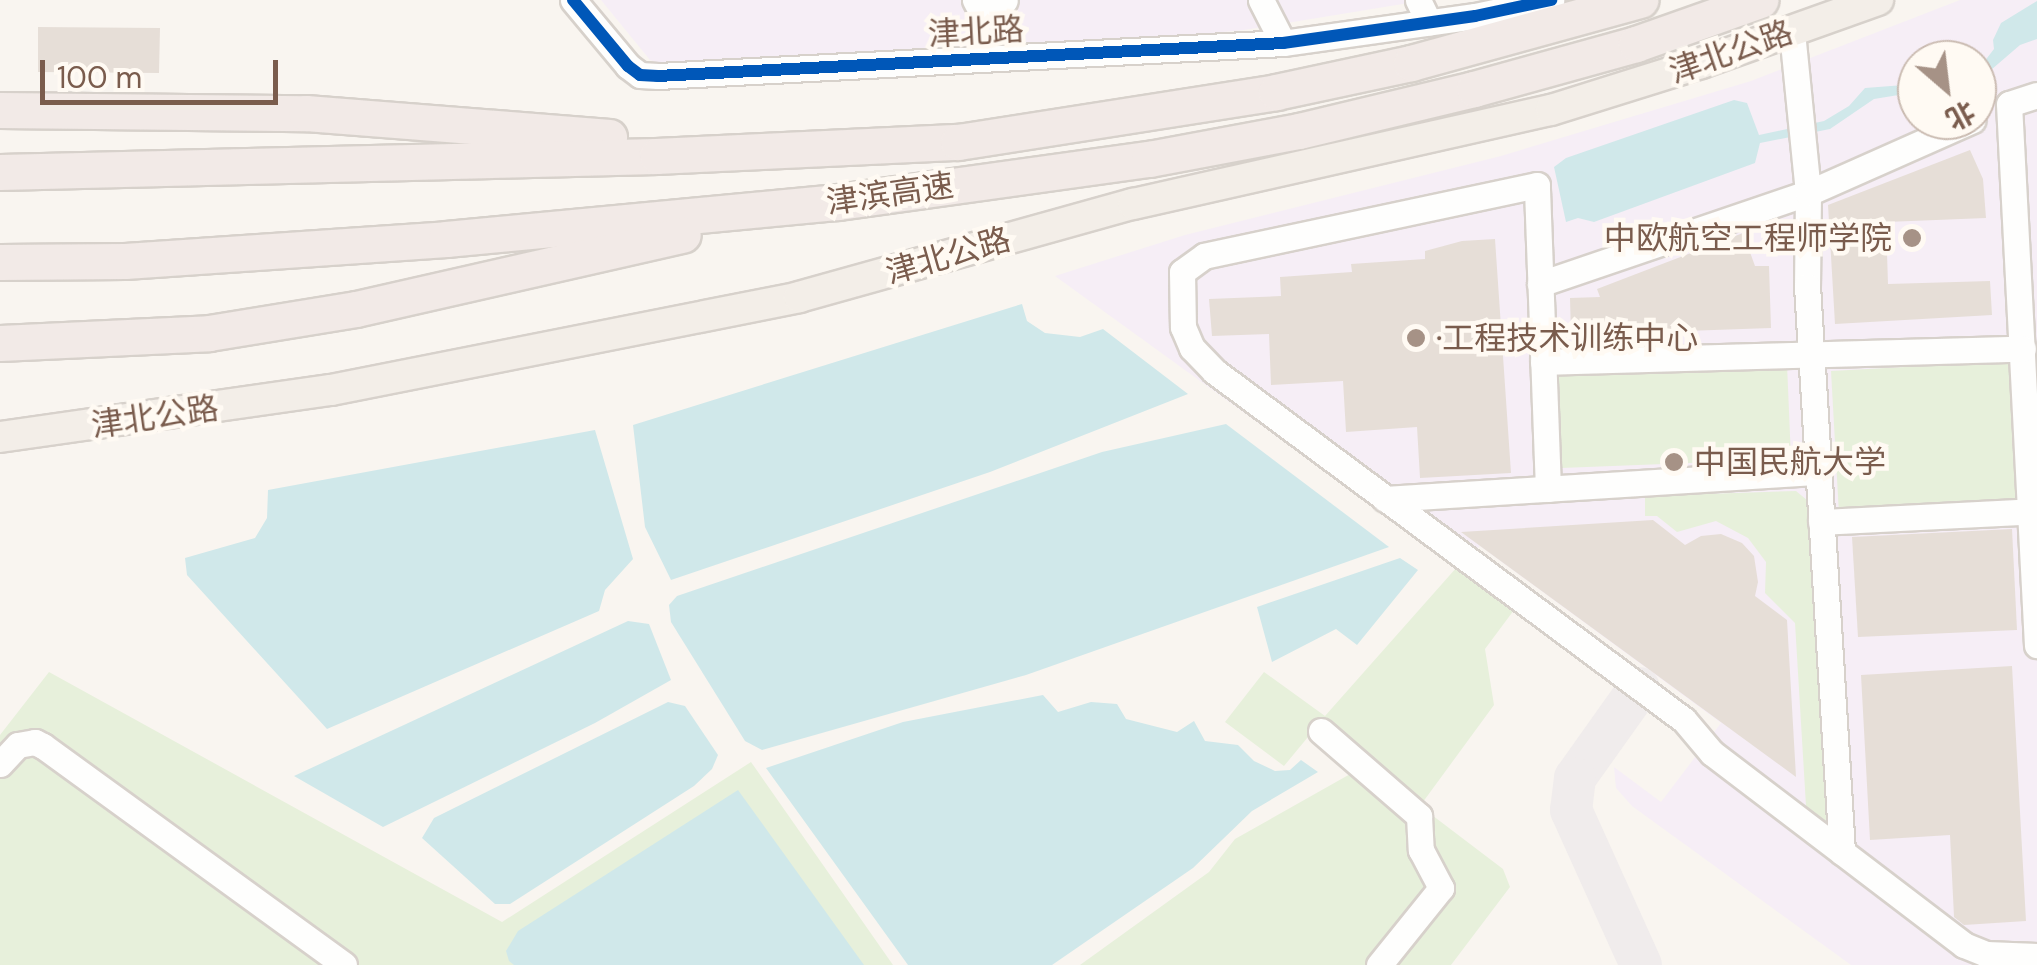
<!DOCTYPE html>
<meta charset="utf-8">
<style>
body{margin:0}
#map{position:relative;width:2037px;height:965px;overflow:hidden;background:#f9f5f0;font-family:"DM Sans","Noto Sans SC",sans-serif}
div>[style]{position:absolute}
.education>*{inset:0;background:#f6eef6}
.green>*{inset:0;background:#e7f0db}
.water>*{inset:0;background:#d0e8ea}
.taxiway>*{height:42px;margin:-21px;padding:0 21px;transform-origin:21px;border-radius:21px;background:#f0ecec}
.building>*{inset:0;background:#e6ded7}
.roads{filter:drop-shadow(2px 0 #d7d1cb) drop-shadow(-2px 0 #d7d1cb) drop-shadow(0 2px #d7d1cb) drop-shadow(0 -2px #d7d1cb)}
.minor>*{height:25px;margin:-12.5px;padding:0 12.5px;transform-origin:12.5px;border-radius:12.5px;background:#fefefd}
.major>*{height:30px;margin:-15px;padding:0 15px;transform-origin:15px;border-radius:15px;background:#f3eee8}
.highway>*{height:35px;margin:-17.5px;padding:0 17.5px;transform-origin:17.5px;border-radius:17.5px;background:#f2eae7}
.cycleway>*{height:12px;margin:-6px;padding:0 6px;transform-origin:6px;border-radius:6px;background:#0057b8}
.dots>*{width:28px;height:28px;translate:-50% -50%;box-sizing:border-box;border:5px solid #fffaf3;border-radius:50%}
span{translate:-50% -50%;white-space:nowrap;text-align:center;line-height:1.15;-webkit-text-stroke:9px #fffaf3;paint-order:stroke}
.street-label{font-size:32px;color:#7a5c4d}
.poi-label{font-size:32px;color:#7a5c4d}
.right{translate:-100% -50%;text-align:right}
.left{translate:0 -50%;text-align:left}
.north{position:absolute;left:1897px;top:40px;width:100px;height:100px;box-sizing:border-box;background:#fffaf3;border:2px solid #cabbb1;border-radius:50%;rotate:152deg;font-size:28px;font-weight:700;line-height:40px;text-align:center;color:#7a5c4d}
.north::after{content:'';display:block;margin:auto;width:35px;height:45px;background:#a69286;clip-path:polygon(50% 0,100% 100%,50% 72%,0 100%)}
.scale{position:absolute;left:40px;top:60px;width:238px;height:45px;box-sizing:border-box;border:5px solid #7a5c4d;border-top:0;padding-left:12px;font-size:30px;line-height:35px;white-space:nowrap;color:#7a5c4d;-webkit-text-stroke:8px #fffaf3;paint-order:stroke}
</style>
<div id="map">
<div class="education">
<div style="clip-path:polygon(601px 0,1427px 0,1244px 30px,983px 55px,675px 68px,650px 60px)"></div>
<div style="clip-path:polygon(evenodd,1960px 0,2037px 0,2037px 965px,1851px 965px,1632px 806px,1616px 788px,1614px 767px,1661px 802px,1721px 723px,1480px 546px,1457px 567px,1055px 276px,1185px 235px,1501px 156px,1751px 81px,1960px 0,1917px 60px,1977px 60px,1977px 120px,1917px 120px,1917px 60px)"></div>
</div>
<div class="green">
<div style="clip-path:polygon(2016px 361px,2023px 504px,1839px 514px,1831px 371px)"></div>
<div style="clip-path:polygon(1787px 364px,1791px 459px,1561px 468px,1557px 373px)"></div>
<div style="clip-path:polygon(1796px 491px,1813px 505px,1830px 826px,1806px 806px,1795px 623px,1765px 593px,1766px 562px,1748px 538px,1716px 521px,1677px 532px,1657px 516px,1645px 516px,1645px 496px)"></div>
<div style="clip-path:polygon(1457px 567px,1514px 610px,1485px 649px,1494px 705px,1420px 806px,1503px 869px,1510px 887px,1451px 965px,1080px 965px,1209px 872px,1235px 839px,1352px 773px,1308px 737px,1284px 766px,1225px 722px,1264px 672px,1325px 716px)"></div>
<div style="clip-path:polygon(49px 672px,502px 922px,751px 762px,893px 965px,0 965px,0 735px)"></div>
</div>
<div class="water">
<div style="clip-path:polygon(2037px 1px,2037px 39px,2020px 45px,1977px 82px,1977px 71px,1994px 49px,1993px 40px,2001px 23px)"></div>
<div style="clip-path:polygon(1917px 84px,1917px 92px,1874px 99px,1830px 129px,1760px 143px,1755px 163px,1594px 222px,1578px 218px,1566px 222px,1554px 167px,1566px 158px,1734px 100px,1747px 103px,1759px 135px,1824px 121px,1849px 106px,1865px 88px)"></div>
<div style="clip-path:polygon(1022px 304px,1027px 321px,1045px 333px,1080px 337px,1103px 329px,1188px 394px,990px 472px,671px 580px,645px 527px,633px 425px)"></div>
<div style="clip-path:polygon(1226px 424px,1389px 547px,1026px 675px,762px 750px,745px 741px,671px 622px,669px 605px,677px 596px,1102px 452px)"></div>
<div style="clip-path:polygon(595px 430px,633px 559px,605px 590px,599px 611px,327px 729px,187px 575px,185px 558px,255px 538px,267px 518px,268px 490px)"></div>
<div style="clip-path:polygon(1400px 558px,1418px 570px,1357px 645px,1336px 629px,1272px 662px,1257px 607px)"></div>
<div style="clip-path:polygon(628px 621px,649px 624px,671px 680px,595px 723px,383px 827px,294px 776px)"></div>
<div style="clip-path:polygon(1043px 695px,1058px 712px,1091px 702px,1117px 704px,1126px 719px,1177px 732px,1194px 721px,1205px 741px,1238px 745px,1254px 761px,1275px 771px,1290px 770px,1301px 760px,1318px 772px,1252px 811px,1193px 868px,1052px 965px,908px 965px,766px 768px,903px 722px)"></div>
<div style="clip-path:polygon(668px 702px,685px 706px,718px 755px,712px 769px,694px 786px,510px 904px,495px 904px,422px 838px,434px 818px)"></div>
<div style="clip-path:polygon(738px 790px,864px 965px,514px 965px,509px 961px,506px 951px,518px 931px)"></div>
</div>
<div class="taxiway">
<div style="left:1639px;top:688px;width:110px;rotate:125.4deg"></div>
<div style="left:1575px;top:778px;width:32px;rotate:97deg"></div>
<div style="left:1571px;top:810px;width:170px;rotate:65.7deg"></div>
</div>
<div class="building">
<div style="clip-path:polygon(38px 27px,160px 28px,159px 73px,38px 72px)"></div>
<div style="clip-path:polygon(1970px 150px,1983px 179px,1986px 218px,1886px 222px,1888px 284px,1990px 281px,1992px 315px,1835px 324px,1828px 205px)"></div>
<div style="clip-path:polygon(1743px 233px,1755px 266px,1769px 266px,1771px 328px,1571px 335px,1570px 298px,1600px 297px,1597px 289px)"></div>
<div style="clip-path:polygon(1495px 239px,1511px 473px,1420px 478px,1417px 427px,1346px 432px,1343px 381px,1271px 385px,1269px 334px,1212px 336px,1209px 299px,1281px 296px,1280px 277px,1352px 272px,1351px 264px,1425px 259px,1425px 251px,1462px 241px)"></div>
<div style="clip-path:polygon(1653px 520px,1685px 545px,1701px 536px,1721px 534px,1742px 543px,1754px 556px,1758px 582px,1755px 596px,1787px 620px,1796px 777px,1461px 532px)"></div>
<div style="clip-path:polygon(2012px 529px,2017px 630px,1858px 637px,1852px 537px)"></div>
<div style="clip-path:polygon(2012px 666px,2026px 921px,1964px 925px,1954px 917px,1950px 835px,1870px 840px,1861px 675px)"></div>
</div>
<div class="roads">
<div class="minor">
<div style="left:573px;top:0;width:86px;rotate:50.2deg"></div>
<div style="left:628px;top:66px;width:15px;rotate:37deg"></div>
<div style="left:640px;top:75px;width:18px;rotate:3deg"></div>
<div style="left:658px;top:76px;width:626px;rotate:-3.02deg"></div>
<div style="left:1283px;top:43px;width:194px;rotate:-8deg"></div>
<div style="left:1475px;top:16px;width:78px;rotate:-11.9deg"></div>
<div style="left:975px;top:0;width:15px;rotate:62deg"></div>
<div style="left:982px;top:13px;width:26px;rotate:-29deg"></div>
<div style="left:1261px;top:0;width:48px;rotate:62.9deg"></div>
<div style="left:1418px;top:0;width:25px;rotate:64deg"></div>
<div style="left:1792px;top:32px;width:162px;rotate:84.3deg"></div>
<div style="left:1808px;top:193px;width:93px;rotate:90.6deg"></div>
<div style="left:1807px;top:286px;width:567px;rotate:86.46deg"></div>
<div style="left:1842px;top:852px;width:153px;rotate:37.3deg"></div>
<div style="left:1964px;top:945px;width:24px;rotate:22deg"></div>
<div style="left:1986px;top:954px;width:51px;rotate:2.2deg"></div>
<div style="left:2037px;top:95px;width:29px;rotate:162deg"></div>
<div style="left:2009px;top:104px;width:542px;rotate:87.04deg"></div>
<div style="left:1540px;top:284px;width:283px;rotate:-18.8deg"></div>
<div style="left:1808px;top:193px;width:180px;rotate:-23.9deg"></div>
<div style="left:1543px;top:362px;width:480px;rotate:-1.6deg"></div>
<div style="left:1548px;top:489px;width:304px;rotate:-92.1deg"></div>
<div style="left:1537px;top:185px;width:340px;rotate:168deg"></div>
<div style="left:1204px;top:256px;width:27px;rotate:144deg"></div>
<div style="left:1182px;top:272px;width:55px;rotate:89deg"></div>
<div style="left:1183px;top:327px;width:23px;rotate:67deg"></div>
<div style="left:1192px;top:348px;width:32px;rotate:46deg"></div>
<div style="left:1214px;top:371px;width:585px;rotate:36.6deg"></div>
<div style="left:1684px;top:720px;width:43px;rotate:49.7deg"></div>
<div style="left:1712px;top:753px;width:163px;rotate:37.3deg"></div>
<div style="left:1385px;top:499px;width:434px;rotate:-3.6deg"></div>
<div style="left:1821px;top:522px;width:216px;rotate:-2.9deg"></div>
<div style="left:1321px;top:731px;width:130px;rotate:40.9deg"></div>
<div style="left:1419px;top:816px;width:34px;rotate:87deg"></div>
<div style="left:1421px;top:850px;width:43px;rotate:62.2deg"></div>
<div style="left:1441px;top:888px;width:99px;rotate:128.8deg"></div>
<div style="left:0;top:764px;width:26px;rotate:-47deg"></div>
<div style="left:18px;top:745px;width:17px;rotate:-10deg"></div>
<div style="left:35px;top:742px;width:9px;rotate:27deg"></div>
<div style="left:43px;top:746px;width:372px;rotate:36deg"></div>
</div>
<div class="major">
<div style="left:0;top:437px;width:334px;rotate:-8.1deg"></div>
<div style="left:331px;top:390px;width:477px;rotate:-11.2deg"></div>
<div style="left:799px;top:297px;width:347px;rotate:-15.6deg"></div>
<div style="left:1133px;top:204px;width:428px;rotate:-12.7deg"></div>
<div style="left:1551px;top:110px;width:157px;rotate:-17.4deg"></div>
<div style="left:1701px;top:63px;width:188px;rotate:-19.6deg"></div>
</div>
<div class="highway">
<div style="left:0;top:110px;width:306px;rotate:0.6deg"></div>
<div style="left:306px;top:113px;width:304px;rotate:4.5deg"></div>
<div style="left:0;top:172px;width:657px;rotate:-1.4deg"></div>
<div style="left:657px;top:156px;width:301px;rotate:-2.7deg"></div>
<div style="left:958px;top:142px;width:322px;rotate:-8.9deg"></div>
<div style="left:1276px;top:92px;width:138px;rotate:-12.1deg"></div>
<div style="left:1411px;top:63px;width:238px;rotate:-15.4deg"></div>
<div style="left:0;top:262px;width:125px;rotate:-0.5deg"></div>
<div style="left:125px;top:261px;width:322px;rotate:-3.9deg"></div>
<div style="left:446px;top:239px;width:394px;rotate:-5.4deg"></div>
<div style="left:838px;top:202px;width:314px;rotate:-7.9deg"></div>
<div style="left:1149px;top:159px;width:153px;rotate:-10.6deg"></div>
<div style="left:1299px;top:131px;width:180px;rotate:-13.5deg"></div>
<div style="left:1474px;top:89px;width:168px;rotate:-15.5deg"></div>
<div style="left:1636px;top:44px;width:132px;rotate:-19.5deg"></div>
<div style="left:0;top:343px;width:209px;rotate:-2.7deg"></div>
<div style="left:209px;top:333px;width:149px;rotate:-9.3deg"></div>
<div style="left:356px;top:309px;width:335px;rotate:-12.8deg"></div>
</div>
</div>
<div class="cycleway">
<div style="left:573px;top:0;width:86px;rotate:50.2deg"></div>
<div style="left:628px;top:66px;width:15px;rotate:37deg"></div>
<div style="left:640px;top:75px;width:18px;rotate:3deg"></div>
<div style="left:658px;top:76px;width:626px;rotate:-3.02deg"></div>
<div style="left:1283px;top:43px;width:194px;rotate:-8deg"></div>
<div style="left:1475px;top:16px;width:78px;rotate:-11.9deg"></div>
</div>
<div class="dots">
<div style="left:1912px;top:238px;background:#a69286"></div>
<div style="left:1416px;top:338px;background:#a69286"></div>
<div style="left:1674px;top:462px;background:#a69286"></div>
</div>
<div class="street-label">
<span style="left:976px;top:32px;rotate:-3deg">津北路</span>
<span style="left:1731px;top:52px;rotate:-19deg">津北公路</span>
<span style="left:890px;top:194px;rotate:-8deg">津滨高速</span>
<span style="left:948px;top:256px;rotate:-16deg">津北公路</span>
<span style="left:155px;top:417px;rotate:-8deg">津北公路</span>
</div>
<div class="poi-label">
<span class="right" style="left:1892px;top:238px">中欧航空工程师学院</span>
<span class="left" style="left:1436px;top:338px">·工程技术训练中心</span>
<span class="left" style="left:1694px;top:462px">中国民航大学</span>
</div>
<div class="north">北</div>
<div class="scale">100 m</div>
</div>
